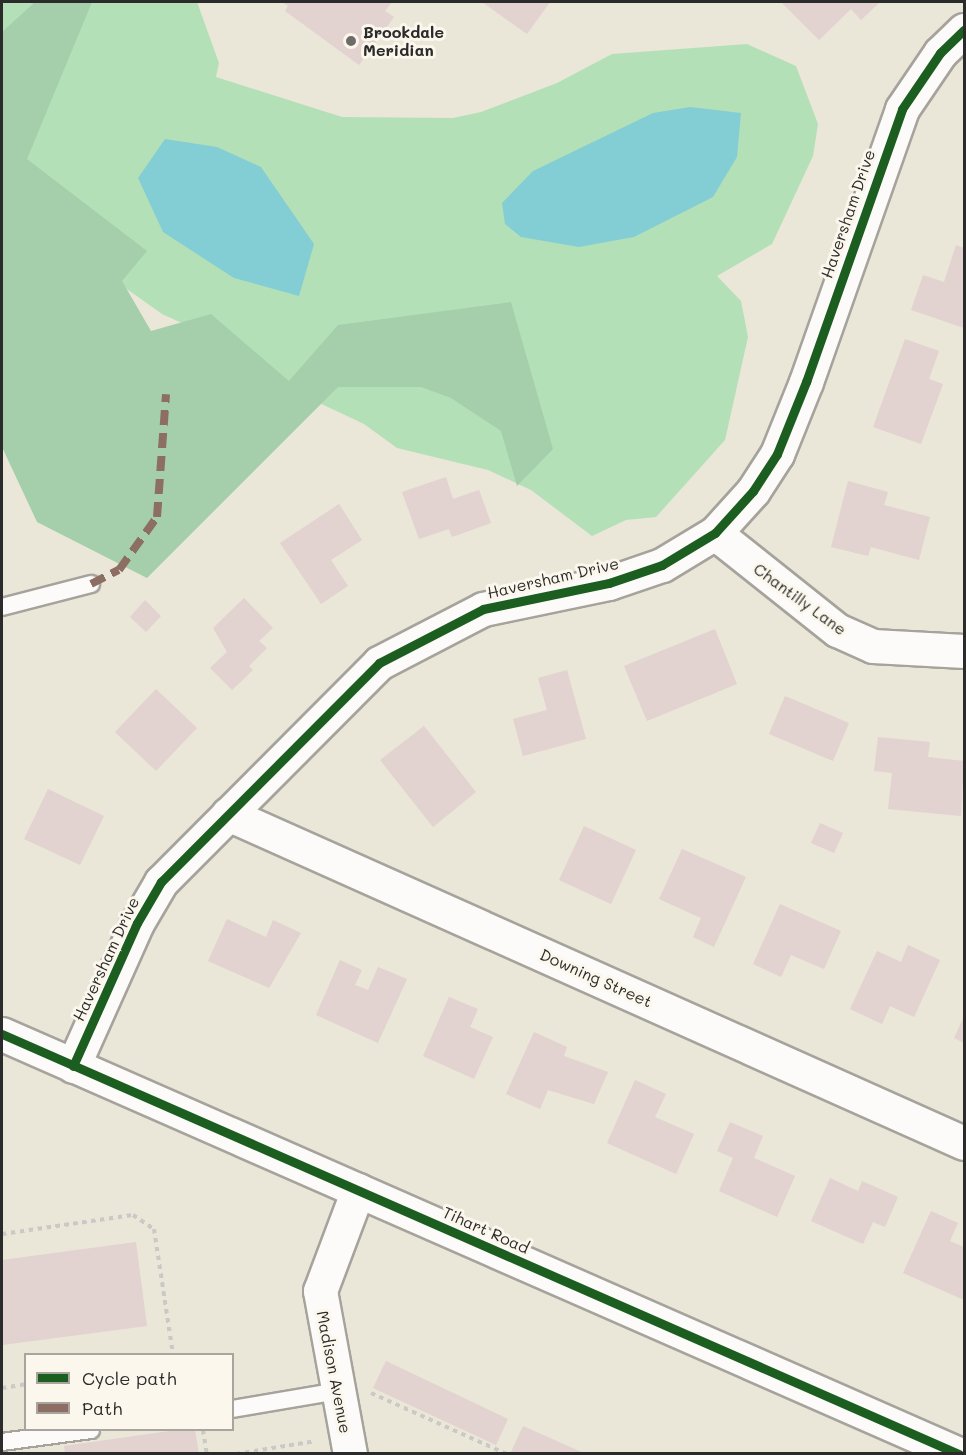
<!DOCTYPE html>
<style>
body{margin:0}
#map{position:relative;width:966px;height:1455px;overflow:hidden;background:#eae6d8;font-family:Mali,sans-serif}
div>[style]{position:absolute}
.green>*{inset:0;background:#b4e0b8}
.forest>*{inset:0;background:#a5ceaa}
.water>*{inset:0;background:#83cdd4}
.building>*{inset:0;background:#e2d2d0}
.path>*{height:4px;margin-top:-2px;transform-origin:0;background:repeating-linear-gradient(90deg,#cac9c6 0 4.5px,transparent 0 9px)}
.roads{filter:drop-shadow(2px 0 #a5a39b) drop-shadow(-2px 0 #a5a39b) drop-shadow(0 2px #a5a39b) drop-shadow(0 -2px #a5a39b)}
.lane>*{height:16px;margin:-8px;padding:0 8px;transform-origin:8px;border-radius:8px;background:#fcfbf9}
.street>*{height:33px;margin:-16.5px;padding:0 16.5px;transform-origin:16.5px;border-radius:16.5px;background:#fcfbf9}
.quiet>*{height:8px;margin-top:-4px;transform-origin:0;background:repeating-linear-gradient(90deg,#8d6e63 0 15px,transparent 0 23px)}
.cycleway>*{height:9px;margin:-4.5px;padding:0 4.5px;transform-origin:4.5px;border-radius:4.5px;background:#1b5e20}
.dots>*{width:16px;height:16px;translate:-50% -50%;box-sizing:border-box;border:3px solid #fbf7ec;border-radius:50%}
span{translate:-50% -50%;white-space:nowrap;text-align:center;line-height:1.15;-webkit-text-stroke:6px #fbf7ec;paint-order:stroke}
.poi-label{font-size:16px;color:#2b2b2b;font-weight:700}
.left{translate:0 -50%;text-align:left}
.street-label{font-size:16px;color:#2b2b2b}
.frame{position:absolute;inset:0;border:3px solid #2b2b2b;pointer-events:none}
.legend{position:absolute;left:24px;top:1353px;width:210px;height:78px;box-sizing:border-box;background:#fbf7ec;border:2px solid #a8a59f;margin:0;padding:8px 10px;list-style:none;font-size:18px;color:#2b2b2b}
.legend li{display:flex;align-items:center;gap:12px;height:30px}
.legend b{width:30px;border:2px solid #a8a59f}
</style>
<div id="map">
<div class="green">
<div style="clip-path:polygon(2px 2px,197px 2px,219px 63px,216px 77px,342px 117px,453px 118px,481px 112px,557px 83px,612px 54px,747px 44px,796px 66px,818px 124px,813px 156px,772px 244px,717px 276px,741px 301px,748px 337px,725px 440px,656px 517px,626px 520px,592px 536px,531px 490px,488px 470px,397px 448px,364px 424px,279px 384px,250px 354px,162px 314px,103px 272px,2px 219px)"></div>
</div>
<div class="forest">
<div style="clip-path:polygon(35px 2px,92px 2px,27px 159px,147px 251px,122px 281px,151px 331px,211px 314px,289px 381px,338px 325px,511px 302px,553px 449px,517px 486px,501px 431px,451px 398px,421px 387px,338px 387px,147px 578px,37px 522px,2px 447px,2px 32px)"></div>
</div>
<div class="water">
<div style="clip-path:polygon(690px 107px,741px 113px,737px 157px,713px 197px,634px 237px,579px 247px,521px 237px,505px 224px,502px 203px,533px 171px,653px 113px)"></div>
<div style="clip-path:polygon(165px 139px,217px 147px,261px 167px,314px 244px,299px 296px,234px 278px,163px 232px,138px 178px)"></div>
</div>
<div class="building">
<div style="clip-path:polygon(282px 2px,392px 2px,385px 11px,394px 17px,359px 65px,285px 11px,288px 6px)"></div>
<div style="clip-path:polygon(482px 2px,550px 2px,527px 34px)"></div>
<div style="clip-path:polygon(781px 2px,880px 2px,861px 20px,851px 9px,819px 40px)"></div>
<div style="clip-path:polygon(956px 245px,964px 248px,964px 328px,911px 310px,923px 275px,944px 282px)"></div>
<div style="clip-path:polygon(905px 339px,939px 351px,929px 379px,943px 384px,921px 444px,873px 427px)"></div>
<div style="clip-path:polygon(446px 477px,453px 499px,479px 490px,491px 523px,452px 537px,449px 529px,419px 539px,402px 492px)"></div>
<div style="clip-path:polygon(848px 481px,888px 492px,884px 505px,930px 517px,919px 560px,871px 547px,868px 556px,831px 547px)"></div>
<div style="clip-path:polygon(339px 504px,362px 540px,331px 560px,348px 586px,321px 604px,280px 543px)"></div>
<div style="clip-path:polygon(244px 598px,273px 628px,259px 641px,267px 648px,249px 666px,253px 670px,232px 690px,210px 668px,227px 652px,213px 628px)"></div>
<div style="clip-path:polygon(145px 600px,161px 616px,146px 632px,130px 617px)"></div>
<div style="clip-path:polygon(715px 629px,737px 684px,647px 721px,624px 666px)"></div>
<div style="clip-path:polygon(567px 670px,586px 739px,523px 756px,513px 719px,547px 710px,538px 678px)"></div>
<div style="clip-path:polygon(156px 689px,197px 728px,156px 771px,115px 732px)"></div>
<div style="clip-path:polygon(785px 696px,849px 723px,833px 761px,769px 734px)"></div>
<div style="clip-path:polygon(424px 726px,476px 792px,433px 827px,380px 760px)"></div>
<div style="clip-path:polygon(878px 737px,930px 742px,928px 757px,964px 761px,961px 816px,888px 809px,892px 773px,874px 771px)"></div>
<div style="clip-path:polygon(48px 789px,104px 816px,80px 865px,24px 839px)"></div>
<div style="clip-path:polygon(820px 823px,843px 833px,834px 853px,811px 843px)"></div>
<div style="clip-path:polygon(584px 826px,636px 850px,611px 904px,559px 880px)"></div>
<div style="clip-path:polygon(682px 849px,746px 877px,714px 947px,693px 937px,701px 918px,659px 899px)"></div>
<div style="clip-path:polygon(780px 904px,841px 931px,824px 969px,791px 955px,781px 977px,753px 964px)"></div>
<div style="clip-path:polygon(227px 919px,266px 937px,273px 920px,301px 933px,269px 988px,208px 961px)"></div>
<div style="clip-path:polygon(908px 945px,940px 960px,914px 1017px,890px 1006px,882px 1024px,850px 1009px,877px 951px,901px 962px)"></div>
<div style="clip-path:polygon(340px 960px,362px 970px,355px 985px,368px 990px,378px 967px,407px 979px,378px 1043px,316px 1015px)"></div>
<div style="clip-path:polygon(449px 997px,478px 1009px,470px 1027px,493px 1037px,474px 1079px,423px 1056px)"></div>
<div style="clip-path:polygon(964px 1016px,964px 1043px,954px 1038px)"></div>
<div style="clip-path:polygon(534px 1032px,567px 1047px,564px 1056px,608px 1072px,594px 1104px,548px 1090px,540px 1109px,506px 1094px)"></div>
<div style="clip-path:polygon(635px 1080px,666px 1094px,655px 1117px,694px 1134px,676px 1174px,607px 1143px)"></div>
<div style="clip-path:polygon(730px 1122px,763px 1136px,754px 1158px,795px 1176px,777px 1217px,719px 1191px,733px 1158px,717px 1151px)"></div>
<div style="clip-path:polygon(830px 1178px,858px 1191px,862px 1181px,898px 1197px,885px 1227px,873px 1222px,863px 1244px,811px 1221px)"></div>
<div style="clip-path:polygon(931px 1211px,958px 1223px,950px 1241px,964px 1247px,964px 1300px,903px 1273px)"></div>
<div style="clip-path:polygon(136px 1242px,147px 1326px,2px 1345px,2px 1260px)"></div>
<div style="clip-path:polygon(386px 1361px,508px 1419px,496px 1445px,373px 1388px)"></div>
<div style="clip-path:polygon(523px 1426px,586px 1454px,511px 1452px)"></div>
<div style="clip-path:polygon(177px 1430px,195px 1430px,199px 1454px,65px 1454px,64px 1446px)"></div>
</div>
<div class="path">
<div style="left:2px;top:1234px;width:132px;rotate:-8.3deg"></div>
<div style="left:133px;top:1215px;width:25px;rotate:34deg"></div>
<div style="left:154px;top:1229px;width:126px;rotate:81.4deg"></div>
<div style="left:2px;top:1388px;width:24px;rotate:-9deg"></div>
<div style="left:371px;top:1393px;width:149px;rotate:24.2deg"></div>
<div style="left:203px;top:1430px;width:24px;rotate:81deg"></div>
<div style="left:236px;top:1454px;width:81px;rotate:-9.2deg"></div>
</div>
<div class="roads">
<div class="lane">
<div style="left:2px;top:607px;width:92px;rotate:-14.5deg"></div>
<div style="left:232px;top:1409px;width:108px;rotate:-9.6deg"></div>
<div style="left:2px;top:1442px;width:90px;rotate:-7.7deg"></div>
</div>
<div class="street">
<div style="left:715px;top:533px;width:156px;rotate:38.5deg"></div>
<div style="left:837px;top:630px;width:39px;rotate:24deg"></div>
<div style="left:873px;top:646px;width:91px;rotate:3.1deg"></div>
<div style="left:228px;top:814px;width:806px;rotate:24.09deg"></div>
<div style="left:2px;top:1034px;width:1045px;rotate:23.7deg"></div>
<div style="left:73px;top:1066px;width:157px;rotate:-65.9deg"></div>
<div style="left:137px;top:923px;width:48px;rotate:-59.7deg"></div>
<div style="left:161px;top:882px;width:309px;rotate:-45.1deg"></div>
<div style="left:379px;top:663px;width:117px;rotate:-27.4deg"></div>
<div style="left:483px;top:609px;width:129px;rotate:-11.7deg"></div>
<div style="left:609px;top:583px;width:56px;rotate:-18.8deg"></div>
<div style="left:662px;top:565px;width:62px;rotate:-31.1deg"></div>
<div style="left:715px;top:533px;width:57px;rotate:-47.9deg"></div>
<div style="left:753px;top:491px;width:44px;rotate:-57deg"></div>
<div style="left:777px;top:454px;width:78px;rotate:-68.1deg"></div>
<div style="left:806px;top:382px;width:289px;rotate:-70.6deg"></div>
<div style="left:902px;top:109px;width:68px;rotate:-55.8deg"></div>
<div style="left:940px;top:53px;width:33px;rotate:-44deg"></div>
<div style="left:350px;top:1454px;width:166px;rotate:-100.4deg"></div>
<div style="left:320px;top:1291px;width:108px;rotate:-69.4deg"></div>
</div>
</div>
<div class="quiet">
<div style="left:91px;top:584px;width:31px;rotate:-27deg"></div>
<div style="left:119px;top:570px;width:65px;rotate:-54.4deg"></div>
<div style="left:157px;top:517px;width:123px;rotate:-85.8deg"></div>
</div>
<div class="cycleway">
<div style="left:2px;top:1034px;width:1045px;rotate:23.7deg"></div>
<div style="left:73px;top:1066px;width:157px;rotate:-65.9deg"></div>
<div style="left:137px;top:923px;width:48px;rotate:-59.7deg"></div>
<div style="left:161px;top:882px;width:309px;rotate:-45.1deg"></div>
<div style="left:379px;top:663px;width:117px;rotate:-27.4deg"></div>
<div style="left:483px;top:609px;width:129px;rotate:-11.7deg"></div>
<div style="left:609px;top:583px;width:56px;rotate:-18.8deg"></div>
<div style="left:662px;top:565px;width:62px;rotate:-31.1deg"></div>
<div style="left:715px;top:533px;width:57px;rotate:-47.9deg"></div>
<div style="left:753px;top:491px;width:44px;rotate:-57deg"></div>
<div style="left:777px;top:454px;width:78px;rotate:-68.1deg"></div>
<div style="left:806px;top:382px;width:289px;rotate:-70.6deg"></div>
<div style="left:902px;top:109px;width:68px;rotate:-55.8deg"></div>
<div style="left:940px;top:53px;width:33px;rotate:-44deg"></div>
</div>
<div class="dots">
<div style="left:351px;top:41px;background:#6e6c68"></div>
</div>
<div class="poi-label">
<span class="left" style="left:363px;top:41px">Brookdale<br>Meridian</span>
</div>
<div class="street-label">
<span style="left:848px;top:214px;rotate:-71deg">Haversham Drive</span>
<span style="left:553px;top:578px;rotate:-13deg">Haversham Drive</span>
<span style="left:800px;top:599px;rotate:36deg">Chantilly Lane</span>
<span style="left:106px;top:959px;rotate:-65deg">Haversham Drive</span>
<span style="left:596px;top:978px;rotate:24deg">Downing Street</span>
<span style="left:486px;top:1230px;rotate:24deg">Tihart Road</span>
<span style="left:334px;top:1372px;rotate:79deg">Madison Avenue</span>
</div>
<div class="frame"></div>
<ul class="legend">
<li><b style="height:8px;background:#1b5e20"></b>Cycle path</li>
<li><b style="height:8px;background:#8d6e63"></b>Path</li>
</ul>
</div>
